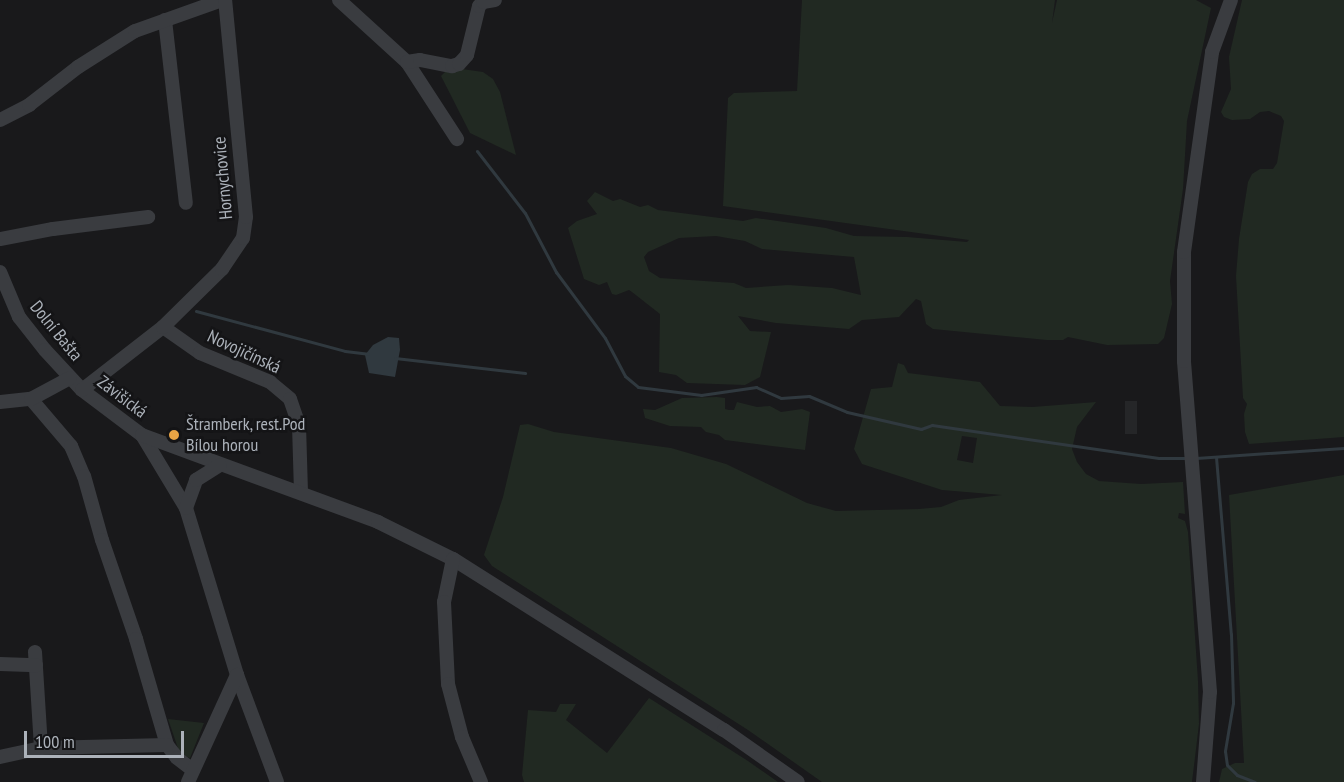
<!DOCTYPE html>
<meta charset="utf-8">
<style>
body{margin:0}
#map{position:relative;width:1344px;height:782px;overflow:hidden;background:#19191b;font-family:"PT Sans Narrow",sans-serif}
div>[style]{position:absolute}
.built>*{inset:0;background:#252628}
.green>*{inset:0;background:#212922}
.water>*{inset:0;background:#30393f}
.stream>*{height:3px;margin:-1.5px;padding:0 1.5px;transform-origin:1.5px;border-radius:1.5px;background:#30393f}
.minor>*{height:14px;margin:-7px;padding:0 7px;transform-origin:7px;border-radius:7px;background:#3a3c40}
.dots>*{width:16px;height:16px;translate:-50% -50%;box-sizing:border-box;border:3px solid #141416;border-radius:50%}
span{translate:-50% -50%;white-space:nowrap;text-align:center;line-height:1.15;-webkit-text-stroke:5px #141416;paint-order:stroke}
.street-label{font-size:18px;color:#acb2ba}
.poi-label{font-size:18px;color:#acb2ba}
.left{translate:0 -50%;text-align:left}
.scale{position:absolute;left:24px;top:731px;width:160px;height:27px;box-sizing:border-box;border:3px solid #acb2ba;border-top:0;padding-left:8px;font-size:18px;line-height:21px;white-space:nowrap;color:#acb2ba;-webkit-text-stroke:4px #141416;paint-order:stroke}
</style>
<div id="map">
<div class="built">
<div style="clip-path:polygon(1125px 401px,1137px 401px,1137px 434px,1125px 434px)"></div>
</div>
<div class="green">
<div style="clip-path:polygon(evenodd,802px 0,1055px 0,1052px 23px,1057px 0,1196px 0,1211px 8px,1187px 121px,1183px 189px,1170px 281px,1172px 304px,1164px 338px,1158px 344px,1107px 345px,1068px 337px,1063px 340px,1047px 340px,933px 329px,926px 324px,921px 301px,916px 299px,899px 317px,862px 320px,849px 329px,776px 323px,738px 316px,750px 331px,771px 332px,760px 377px,745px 385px,687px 383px,676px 375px,659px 372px,660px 314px,632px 292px,629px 290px,616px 295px,612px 294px,607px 282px,599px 285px,584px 279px,568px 228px,577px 221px,597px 214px,587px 201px,595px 192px,613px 201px,620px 199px,640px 207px,648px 205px,658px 210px,743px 221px,756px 218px,826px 228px,854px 236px,907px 237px,967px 242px,969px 240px,723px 206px,728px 98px,734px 93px,797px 91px,802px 0,716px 236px,745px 241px,762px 249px,854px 257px,861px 295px,832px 288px,788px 285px,746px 288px,734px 283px,660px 278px,649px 271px,644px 257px,648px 252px,679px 238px,716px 236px)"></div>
<div style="clip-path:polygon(1242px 0,1344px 0,1344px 437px,1249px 444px,1245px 432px,1244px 414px,1247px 404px,1243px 398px,1236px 276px,1239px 239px,1248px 182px,1252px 174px,1260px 169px,1273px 169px,1277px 163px,1284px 121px,1281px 116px,1269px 111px,1260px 112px,1250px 119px,1232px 120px,1224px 117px,1221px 112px,1231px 89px,1229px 57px)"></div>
<div style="clip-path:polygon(462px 69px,483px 72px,493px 79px,500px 92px,516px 155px,470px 133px,441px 76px,446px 71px)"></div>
<div style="clip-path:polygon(evenodd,898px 363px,904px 365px,908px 373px,980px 382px,1000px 406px,1033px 407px,1096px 402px,1077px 427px,1072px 449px,1077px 462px,1086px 474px,1099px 481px,1141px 484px,1183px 482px,1185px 514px,1179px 513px,1178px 518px,1185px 521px,1188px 532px,1198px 681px,1199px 724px,1192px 782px,822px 782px,748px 730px,492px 566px,484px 555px,503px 497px,520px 425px,528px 424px,554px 432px,671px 448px,726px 464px,807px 503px,836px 511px,919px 509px,941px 507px,959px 500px,1002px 495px,942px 490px,862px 464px,854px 449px,871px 389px,892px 387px,898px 363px,962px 436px,977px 438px,973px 463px,957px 460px,962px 436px)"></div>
<div style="clip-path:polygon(717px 397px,725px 398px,725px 409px,729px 410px,734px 410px,737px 402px,757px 407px,770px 406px,781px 412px,802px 409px,810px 412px,805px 450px,725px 440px,719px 435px,706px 432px,701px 427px,670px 426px,645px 418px,643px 409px,655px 410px,682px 398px)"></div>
<div style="clip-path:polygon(1344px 475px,1344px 782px,1219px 782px,1222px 769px,1235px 763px,1244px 763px,1229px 495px)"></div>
<div style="clip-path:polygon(649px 698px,748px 761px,778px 782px,524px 782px,522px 775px,528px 710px,556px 712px,560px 704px,576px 704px,566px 720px,607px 753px)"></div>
<div style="clip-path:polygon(168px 719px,204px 723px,190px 758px,180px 754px)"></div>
</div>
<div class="water">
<div style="clip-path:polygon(388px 337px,399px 338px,400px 350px,395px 377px,369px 373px,365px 355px,373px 345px)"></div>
</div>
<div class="stream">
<div style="left:477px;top:151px;width:78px;rotate:52.3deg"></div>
<div style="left:525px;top:213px;width:67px;rotate:62.3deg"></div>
<div style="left:556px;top:272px;width:82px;rotate:53.4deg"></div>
<div style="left:605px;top:338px;width:43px;rotate:62.2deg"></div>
<div style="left:625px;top:376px;width:17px;rotate:40deg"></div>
<div style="left:638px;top:387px;width:64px;rotate:7.2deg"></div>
<div style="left:701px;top:395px;width:56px;rotate:-8.3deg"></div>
<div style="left:756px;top:387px;width:27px;rotate:24deg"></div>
<div style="left:781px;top:398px;width:28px;rotate:-4deg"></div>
<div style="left:809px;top:396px;width:41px;rotate:22.8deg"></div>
<div style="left:847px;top:412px;width:76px;rotate:12.9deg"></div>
<div style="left:921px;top:429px;width:12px;rotate:-20deg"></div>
<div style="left:932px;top:425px;width:229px;rotate:8.3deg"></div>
<div style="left:1159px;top:458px;width:30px"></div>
<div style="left:196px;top:311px;width:154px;rotate:15deg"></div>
<div style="left:345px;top:351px;width:23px;rotate:7deg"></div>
<div style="left:395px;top:358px;width:131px;rotate:6.6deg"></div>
<div style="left:1216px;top:457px;width:178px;rotate:85.2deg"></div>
<div style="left:1231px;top:634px;width:69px;rotate:88.3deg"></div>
<div style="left:1233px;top:703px;width:49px;rotate:99.5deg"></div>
<div style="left:1225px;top:751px;width:14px;rotate:82deg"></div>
<div style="left:1227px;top:765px;width:14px;rotate:45deg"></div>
<div style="left:1237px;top:775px;width:19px;rotate:21deg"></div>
<div style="left:1196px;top:458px;width:148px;rotate:-3.9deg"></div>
</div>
<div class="minor">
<div style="left:339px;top:0;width:92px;rotate:42.4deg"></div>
<div style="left:407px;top:62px;width:92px;rotate:57deg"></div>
<div style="left:165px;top:20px;width:184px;rotate:83.5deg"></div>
<div style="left:407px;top:62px;width:13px;rotate:-9deg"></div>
<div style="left:420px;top:60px;width:33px;rotate:11deg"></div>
<div style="left:452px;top:66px;width:7px;rotate:-16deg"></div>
<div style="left:459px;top:64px;width:12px;rotate:-48deg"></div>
<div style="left:467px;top:55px;width:50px;rotate:-76.2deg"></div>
<div style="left:479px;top:6px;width:6px;rotate:-45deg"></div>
<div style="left:483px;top:2px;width:12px;rotate:-9deg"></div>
<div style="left:0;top:120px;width:33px;rotate:-27deg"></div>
<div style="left:29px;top:105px;width:62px;rotate:-37.8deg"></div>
<div style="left:78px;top:67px;width:67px;rotate:-32.3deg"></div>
<div style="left:135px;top:31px;width:92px;rotate:-19.6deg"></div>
<div style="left:0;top:239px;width:54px;rotate:-10.7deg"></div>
<div style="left:53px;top:229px;width:96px;rotate:-7.2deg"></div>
<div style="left:0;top:272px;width:49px;rotate:67.1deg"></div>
<div style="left:19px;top:317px;width:42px;rotate:51.8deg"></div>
<div style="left:45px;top:350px;width:54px;rotate:47.2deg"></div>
<div style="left:82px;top:390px;width:75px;rotate:36.9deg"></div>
<div style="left:142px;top:435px;width:85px;rotate:58.9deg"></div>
<div style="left:186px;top:508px;width:175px;rotate:73deg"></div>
<div style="left:237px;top:675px;width:114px;rotate:69.5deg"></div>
<div style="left:163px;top:327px;width:45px;rotate:35.1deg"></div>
<div style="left:200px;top:353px;width:76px;rotate:22.5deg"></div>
<div style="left:270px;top:382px;width:26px;rotate:40deg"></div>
<div style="left:290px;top:399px;width:28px;rotate:71deg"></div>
<div style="left:299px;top:425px;width:67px;rotate:88.3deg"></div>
<div style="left:82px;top:390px;width:103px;rotate:-37.9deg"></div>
<div style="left:163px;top:327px;width:83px;rotate:-44.5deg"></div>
<div style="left:222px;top:269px;width:37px;rotate:-56deg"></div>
<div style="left:243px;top:238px;width:21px;rotate:-82deg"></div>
<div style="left:246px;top:217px;width:218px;rotate:-95.5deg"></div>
<div style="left:31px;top:399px;width:62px;rotate:49.6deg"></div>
<div style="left:71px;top:446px;width:33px;rotate:67deg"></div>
<div style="left:84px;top:476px;width:66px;rotate:74.3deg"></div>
<div style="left:102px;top:540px;width:105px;rotate:71deg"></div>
<div style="left:136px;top:639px;width:110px;rotate:73.7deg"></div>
<div style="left:167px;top:745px;width:16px;rotate:52deg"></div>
<div style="left:177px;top:758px;width:20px;rotate:37deg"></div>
<div style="left:0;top:402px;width:31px;rotate:-6deg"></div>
<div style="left:31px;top:399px;width:44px;rotate:-28.3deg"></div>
<div style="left:142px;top:435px;width:252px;rotate:20.2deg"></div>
<div style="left:378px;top:522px;width:84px;rotate:26.3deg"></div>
<div style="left:453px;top:559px;width:320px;rotate:32.3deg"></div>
<div style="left:724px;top:730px;width:90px;rotate:35.1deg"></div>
<div style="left:186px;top:508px;width:30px;rotate:-70deg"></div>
<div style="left:196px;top:480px;width:28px;rotate:-32deg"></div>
<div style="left:453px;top:559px;width:44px;rotate:101.8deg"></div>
<div style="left:444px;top:602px;width:82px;rotate:87.2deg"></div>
<div style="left:448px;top:684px;width:55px;rotate:75.2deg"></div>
<div style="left:462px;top:737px;width:49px;rotate:67.1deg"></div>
<div style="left:35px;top:652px;width:96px;rotate:86.4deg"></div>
<div style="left:0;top:664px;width:36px;rotate:2deg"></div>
<div style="left:0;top:757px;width:42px;rotate:-12.4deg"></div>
<div style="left:41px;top:748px;width:126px;rotate:-1.4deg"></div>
<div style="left:188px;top:782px;width:118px;rotate:-65.4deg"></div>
<div style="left:1203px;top:782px;width:90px;rotate:-85.6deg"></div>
<div style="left:1210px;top:692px;width:332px;rotate:-94.5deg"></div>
<div style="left:1184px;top:361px;width:109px;rotate:-90deg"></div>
<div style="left:1184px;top:252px;width:202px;rotate:-82deg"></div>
<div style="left:1212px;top:52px;width:55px;rotate:-69.9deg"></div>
</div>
<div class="dots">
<div style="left:174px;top:435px;background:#e9a444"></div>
</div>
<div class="street-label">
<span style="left:223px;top:178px;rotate:-95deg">Hornychovice</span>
<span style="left:56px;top:331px;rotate:51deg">Dolní Bašta</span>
<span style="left:244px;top:352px;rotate:25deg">Novojičínská</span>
<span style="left:122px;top:397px;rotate:37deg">Závišická</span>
</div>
<div class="poi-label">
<span class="left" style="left:186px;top:435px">Štramberk, rest.Pod<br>Bílou horou</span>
</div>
<div class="scale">100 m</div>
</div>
